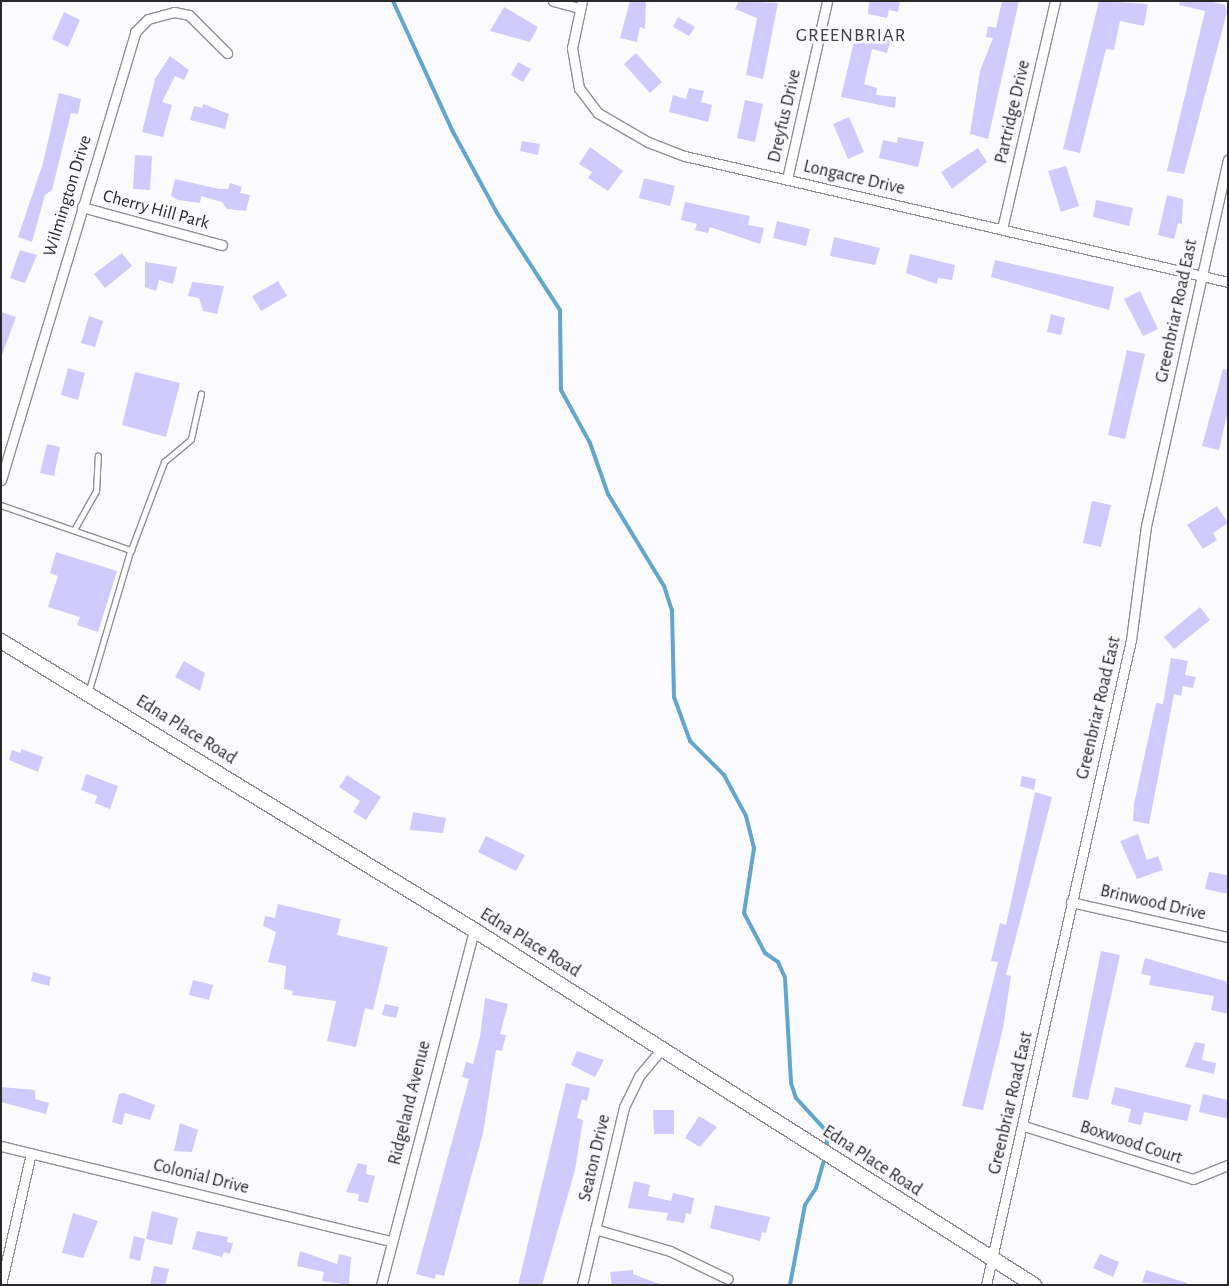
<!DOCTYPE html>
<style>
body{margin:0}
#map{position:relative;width:1229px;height:1286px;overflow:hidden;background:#fbfbff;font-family:"Alegreya Sans",sans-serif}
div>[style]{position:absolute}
.stream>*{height:4px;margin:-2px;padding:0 2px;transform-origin:2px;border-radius:2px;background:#64a5cc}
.building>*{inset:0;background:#d1cafd}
.roads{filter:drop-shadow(1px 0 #908f93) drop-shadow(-1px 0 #908f93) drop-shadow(0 1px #908f93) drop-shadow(0 -1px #908f93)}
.lane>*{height:4.5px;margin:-2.25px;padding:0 2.25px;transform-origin:2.25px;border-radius:2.25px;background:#fff}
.street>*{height:9px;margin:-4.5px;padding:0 4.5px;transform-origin:4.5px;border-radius:4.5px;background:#fff}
.secondary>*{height:14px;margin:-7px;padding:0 7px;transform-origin:7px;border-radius:7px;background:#fff}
span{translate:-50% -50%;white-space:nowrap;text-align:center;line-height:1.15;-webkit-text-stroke:5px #fbfbff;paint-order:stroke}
.street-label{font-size:18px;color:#29292b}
.neighbourhood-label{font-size:19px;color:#424145;letter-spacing:1px}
.frame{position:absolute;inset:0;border:2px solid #29292b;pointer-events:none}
</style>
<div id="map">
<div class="stream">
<div style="left:393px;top:1px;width:142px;rotate:65.4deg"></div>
<div style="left:452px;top:130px;width:94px;rotate:61.5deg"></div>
<div style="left:497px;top:213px;width:116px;rotate:57deg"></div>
<div style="left:560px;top:310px;width:80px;rotate:89.3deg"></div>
<div style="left:561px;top:390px;width:60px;rotate:61.3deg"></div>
<div style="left:590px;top:443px;width:54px;rotate:70.6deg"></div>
<div style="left:608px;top:494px;width:108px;rotate:58.7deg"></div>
<div style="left:664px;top:586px;width:25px;rotate:72deg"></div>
<div style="left:672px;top:610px;width:87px;rotate:88.7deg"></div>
<div style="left:674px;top:697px;width:47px;rotate:70deg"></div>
<div style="left:690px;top:741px;width:48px;rotate:45deg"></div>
<div style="left:724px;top:775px;width:47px;rotate:61.8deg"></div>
<div style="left:746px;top:816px;width:33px;rotate:76deg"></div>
<div style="left:754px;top:848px;width:66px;rotate:98.7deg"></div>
<div style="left:744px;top:913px;width:45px;rotate:62.3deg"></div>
<div style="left:765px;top:953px;width:16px;rotate:35deg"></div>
<div style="left:778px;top:962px;width:17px;rotate:66deg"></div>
<div style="left:785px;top:978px;width:105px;rotate:86.7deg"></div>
<div style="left:791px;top:1083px;width:16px;rotate:72deg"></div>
<div style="left:796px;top:1098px;width:46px;rotate:47.6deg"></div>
<div style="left:827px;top:1132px;width:17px;rotate:90deg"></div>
<div style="left:790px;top:1285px;width:81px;rotate:-79.4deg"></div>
<div style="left:805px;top:1205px;width:20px;rotate:-57deg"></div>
<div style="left:816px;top:1188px;width:33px;rotate:-74deg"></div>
</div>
<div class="building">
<div style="clip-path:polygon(630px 1px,646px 1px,645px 29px,640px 27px,637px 42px,620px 38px)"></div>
<div style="clip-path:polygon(739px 1px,778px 3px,763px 79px,746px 75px,757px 18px,735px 9px)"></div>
<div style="clip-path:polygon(869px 1px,900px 1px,898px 12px,889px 10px,887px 18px,868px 14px)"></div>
<div style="clip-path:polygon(1002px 1px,1019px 1px,988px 139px,970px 134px,980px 71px,993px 38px,986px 37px,988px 26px,996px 28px)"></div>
<div style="clip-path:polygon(1099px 1px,1148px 4px,1144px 26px,1120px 21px,1114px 50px,1106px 49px,1080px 153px,1063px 149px)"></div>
<div style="clip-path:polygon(1180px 1px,1209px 1px,1225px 5px,1227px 12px,1184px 174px,1167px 171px,1205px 11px,1179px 5px)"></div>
<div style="clip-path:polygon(504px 7px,538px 27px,530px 42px,490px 31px)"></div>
<div style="clip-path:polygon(64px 12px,80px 20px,68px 47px,52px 39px)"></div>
<div style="clip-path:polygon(678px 17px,695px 27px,689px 36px,673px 27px)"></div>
<div style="clip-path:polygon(857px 29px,891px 38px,887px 53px,872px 49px,864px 84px,877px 88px,876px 95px,896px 97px,895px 108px,841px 97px)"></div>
<div style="clip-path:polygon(636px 53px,662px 82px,650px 93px,624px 64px)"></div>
<div style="clip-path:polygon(170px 56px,189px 70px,184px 80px,175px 76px,162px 102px,172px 105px,163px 137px,142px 132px,155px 79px)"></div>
<div style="clip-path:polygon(518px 62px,531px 69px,523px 82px,511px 75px)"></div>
<div style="clip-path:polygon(689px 88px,704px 91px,701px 102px,712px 105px,708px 122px,669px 112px,673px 95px,686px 99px)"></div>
<div style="clip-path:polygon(59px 93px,81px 99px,78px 114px,71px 113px,52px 190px,45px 195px,32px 242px,18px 237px,43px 163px)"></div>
<div style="clip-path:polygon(745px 100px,763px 104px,755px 142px,737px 138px)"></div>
<div style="clip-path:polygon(203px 104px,229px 114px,225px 129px,190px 120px,194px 106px,202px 108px)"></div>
<div style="clip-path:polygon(849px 117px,864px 152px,848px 159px,833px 124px)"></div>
<div style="clip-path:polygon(898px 137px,924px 142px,918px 167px,879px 158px,883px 140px,897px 143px)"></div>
<div style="clip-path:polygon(522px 141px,540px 144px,538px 155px,520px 151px)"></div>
<div style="clip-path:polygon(590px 147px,623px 171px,608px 191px,588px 178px,592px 172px,579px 164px)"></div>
<div style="clip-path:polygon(978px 148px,987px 162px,952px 189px,941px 172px)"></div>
<div style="clip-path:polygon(135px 155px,152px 156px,150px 190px,133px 189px)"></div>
<div style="clip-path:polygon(1066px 166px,1079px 206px,1061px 212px,1048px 171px)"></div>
<div style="clip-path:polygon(644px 178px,675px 186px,670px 206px,639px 198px)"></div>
<div style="clip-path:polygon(175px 179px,219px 189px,228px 189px,230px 183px,242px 187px,240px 193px,250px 195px,246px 211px,227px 209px,222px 202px,201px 196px,200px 203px,178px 200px,171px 196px)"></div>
<div style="clip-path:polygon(1167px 195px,1183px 199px,1182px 224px,1178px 223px,1174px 239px,1158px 235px)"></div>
<div style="clip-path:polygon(1096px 200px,1133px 208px,1129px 226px,1093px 217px)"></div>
<div style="clip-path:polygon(685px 202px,750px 216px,748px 225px,764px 228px,760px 244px,710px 227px,708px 233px,695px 230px,697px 224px,681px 220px)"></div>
<div style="clip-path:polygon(777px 221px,810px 229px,806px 246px,773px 238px)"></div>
<div style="clip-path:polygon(834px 237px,880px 248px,875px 265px,830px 256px)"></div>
<div style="clip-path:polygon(20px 250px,37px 255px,25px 283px,10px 278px)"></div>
<div style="clip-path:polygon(122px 253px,132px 266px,105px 288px,94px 274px)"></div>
<div style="clip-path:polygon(910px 254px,955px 265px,952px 280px,938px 278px,937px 284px,906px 273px)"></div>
<div style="clip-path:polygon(995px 260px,1114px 287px,1109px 310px,991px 277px)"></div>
<div style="clip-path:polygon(145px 262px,177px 267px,173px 284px,159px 280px,156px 291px,145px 287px)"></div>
<div style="clip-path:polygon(278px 281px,287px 296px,261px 311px,252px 296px)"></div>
<div style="clip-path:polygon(192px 282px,224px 286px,217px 314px,203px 311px,199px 298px,188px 296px)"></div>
<div style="clip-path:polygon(1140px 291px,1158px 329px,1143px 336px,1124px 299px)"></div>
<div style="clip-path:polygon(1px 312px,16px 317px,2px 355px,1px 354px)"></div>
<div style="clip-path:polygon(1051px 314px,1065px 318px,1061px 335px,1047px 332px)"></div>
<div style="clip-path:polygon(89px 316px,103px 321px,95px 347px,81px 343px)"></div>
<div style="clip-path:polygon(1127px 350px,1145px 354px,1125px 439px,1108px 435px)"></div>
<div style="clip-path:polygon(68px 368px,85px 373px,78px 400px,61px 395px)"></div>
<div style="clip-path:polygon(1223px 369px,1228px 370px,1228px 410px,1219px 450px,1202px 446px)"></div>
<div style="clip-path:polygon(135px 372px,180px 383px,166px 437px,122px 425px)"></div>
<div style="clip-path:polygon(47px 444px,60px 447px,54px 476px,40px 473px)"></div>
<div style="clip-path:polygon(1092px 501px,1111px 505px,1101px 547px,1083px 543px)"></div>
<div style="clip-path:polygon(1217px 506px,1228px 523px,1213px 533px,1217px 540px,1203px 549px,1187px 525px)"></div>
<div style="clip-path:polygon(56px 552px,117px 571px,98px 632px,77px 625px,80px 617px,48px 607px,58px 576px,50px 573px)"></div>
<div style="clip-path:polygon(1200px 607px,1210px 620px,1174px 649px,1164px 637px)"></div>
<div style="clip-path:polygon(1171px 658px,1188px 661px,1185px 675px,1196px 677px,1193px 688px,1183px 686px,1181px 696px,1174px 694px,1149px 824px,1133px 821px,1134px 804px,1156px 703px,1163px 704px)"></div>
<div style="clip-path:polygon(184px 661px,205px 673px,200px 691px,175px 677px)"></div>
<div style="clip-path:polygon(22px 749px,43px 757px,38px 772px,9px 760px,12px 750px,20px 753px)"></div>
<div style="clip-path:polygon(86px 774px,118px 786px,110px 809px,95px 803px,97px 796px,81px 790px)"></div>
<div style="clip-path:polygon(347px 775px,381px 797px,366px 820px,353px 812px,360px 801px,339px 787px)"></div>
<div style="clip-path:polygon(1022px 776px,1036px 779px,1034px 790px,1020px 786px)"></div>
<div style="clip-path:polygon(1035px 792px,1052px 797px,1006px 975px,1011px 976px,1003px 1028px,983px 1110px,962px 1106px,998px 962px,991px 961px,1000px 923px,1006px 925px)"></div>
<div style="clip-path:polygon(413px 812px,446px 818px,443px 833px,410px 830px)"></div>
<div style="clip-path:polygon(1138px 834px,1147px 860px,1158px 856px,1163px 870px,1137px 879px,1120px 841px)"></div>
<div style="clip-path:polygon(486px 836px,525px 855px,516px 871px,478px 852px)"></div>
<div style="clip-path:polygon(1209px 872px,1228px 875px,1228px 894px,1205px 889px)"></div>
<div style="clip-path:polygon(278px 904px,341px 919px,337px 935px,388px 947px,373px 1010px,365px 1008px,356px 1047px,327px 1041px,336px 1001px,292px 995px,293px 991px,284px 989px,286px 966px,268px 962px,276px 932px,263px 926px,265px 916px,275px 918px)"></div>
<div style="clip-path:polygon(1101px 951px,1120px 955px,1088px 1100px,1072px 1097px)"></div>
<div style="clip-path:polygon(1145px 958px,1228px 982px,1228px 1014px,1211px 1010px,1214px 996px,1149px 985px,1151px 976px,1141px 974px)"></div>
<div style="clip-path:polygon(33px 972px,51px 977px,49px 986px,31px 981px)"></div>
<div style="clip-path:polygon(193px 980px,213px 985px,209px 1000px,189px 995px)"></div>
<div style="clip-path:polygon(485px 998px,508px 1004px,500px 1034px,506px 1035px,502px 1051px,496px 1050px,483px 1133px,444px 1276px,436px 1274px,435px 1279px,416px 1274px,469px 1079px,462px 1077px,466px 1062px,473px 1064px,480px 1037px)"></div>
<div style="clip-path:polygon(385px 1004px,399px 1007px,396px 1018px,382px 1015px)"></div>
<div style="clip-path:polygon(1195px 1042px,1205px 1044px,1202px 1060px,1216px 1063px,1214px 1074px,1185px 1067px)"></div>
<div style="clip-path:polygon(577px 1051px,604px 1060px,595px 1077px,571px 1065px)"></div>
<div style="clip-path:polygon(566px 1083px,590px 1088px,587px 1101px,582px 1099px,577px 1118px,583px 1120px,575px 1170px,542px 1285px,518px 1285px)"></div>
<div style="clip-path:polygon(1px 1087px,35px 1090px,35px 1099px,49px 1103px,46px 1114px,1px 1102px)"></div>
<div style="clip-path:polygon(1115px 1087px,1191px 1105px,1187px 1121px,1144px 1112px,1141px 1125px,1128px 1122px,1131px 1109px,1111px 1104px)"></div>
<div style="clip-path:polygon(124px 1093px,155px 1105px,150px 1120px,125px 1113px,122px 1125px,112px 1122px,119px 1094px)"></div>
<div style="clip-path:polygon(1203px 1094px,1228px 1100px,1228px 1119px,1199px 1112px)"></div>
<div style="clip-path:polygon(653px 1110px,674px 1110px,674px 1134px,654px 1134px)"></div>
<div style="clip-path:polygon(699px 1116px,717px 1127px,700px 1147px,685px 1138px)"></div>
<div style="clip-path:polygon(180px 1123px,198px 1130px,192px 1152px,174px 1151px)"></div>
<div style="clip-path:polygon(358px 1163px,367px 1165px,366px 1174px,375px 1176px,368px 1203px,358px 1201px,359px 1194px,346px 1192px)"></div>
<div style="clip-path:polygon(634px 1181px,650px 1185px,648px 1196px,671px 1201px,673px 1193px,694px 1198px,691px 1214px,686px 1213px,684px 1223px,666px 1220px,668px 1213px,628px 1208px)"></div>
<div style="clip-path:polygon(715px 1205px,770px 1217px,766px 1233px,762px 1232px,760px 1241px,710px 1228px)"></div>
<div style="clip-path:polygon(152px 1211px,178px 1218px,172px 1245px,146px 1239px)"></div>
<div style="clip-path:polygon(73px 1213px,98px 1221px,83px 1258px,62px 1253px)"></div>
<div style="clip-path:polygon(197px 1231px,228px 1237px,227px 1242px,233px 1243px,230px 1254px,224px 1252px,222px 1257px,192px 1249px)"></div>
<div style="clip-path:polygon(134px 1236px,145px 1239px,140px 1261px,129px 1258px)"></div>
<div style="clip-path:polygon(300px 1251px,337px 1264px,339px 1254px,351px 1257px,349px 1285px,322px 1281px,324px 1272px,297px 1266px)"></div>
<div style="clip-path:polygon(1100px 1254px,1119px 1262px,1113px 1277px,1093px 1268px)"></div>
<div style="clip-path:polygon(154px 1266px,169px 1269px,165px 1285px,150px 1285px)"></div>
<div style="clip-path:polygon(633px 1270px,633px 1274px,662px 1285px,612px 1285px,610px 1272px)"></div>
<div style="clip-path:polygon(1146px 1270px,1187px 1283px,1187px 1285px,1142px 1283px)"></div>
</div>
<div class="roads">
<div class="lane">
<div style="left:1px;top:505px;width:138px;rotate:19.1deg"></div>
<div style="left:131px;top:550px;width:148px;rotate:106.5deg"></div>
<div style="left:74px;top:530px;width:45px;rotate:-60.6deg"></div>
<div style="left:96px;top:491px;width:35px;rotate:-87deg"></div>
<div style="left:131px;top:550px;width:94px;rotate:-69.4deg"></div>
<div style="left:164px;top:462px;width:35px;rotate:-40deg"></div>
<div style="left:191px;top:439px;width:46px;rotate:-77.5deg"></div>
</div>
<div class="street">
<div style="left:553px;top:1px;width:28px;rotate:15deg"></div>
<div style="left:582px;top:1px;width:48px;rotate:102deg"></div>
<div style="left:572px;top:48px;width:41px;rotate:80.1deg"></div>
<div style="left:579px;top:88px;width:31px;rotate:53deg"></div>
<div style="left:598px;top:113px;width:58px;rotate:30.1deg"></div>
<div style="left:648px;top:142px;width:40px;rotate:21deg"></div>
<div style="left:685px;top:156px;width:557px;rotate:13.06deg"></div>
<div style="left:787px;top:179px;width:182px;rotate:-77.3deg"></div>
<div style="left:82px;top:207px;width:145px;rotate:15.2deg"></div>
<div style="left:1002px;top:229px;width:234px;rotate:-76.9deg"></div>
<div style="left:1px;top:480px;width:468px;rotate:-73.3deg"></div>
<div style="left:135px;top:32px;width:18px;rotate:-45deg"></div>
<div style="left:148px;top:19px;width:27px;rotate:-15deg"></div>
<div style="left:174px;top:12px;width:15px;rotate:11deg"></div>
<div style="left:189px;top:15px;width:54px;rotate:45deg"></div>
<div style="left:1071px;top:902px;width:161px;rotate:12.6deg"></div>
<div style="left:1024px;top:1126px;width:177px;rotate:17.4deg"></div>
<div style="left:1193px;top:1179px;width:38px;rotate:-22deg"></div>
<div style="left:1px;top:1146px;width:402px;rotate:13.7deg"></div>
<div style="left:595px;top:1229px;width:78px;rotate:16.3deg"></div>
<div style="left:670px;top:1251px;width:64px;rotate:25.8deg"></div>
<div style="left:1px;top:1285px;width:135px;rotate:-77.2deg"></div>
<div style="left:381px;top:1285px;width:367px;rotate:-75.3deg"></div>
<div style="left:582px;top:1285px;width:183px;rotate:-76.7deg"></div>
<div style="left:624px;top:1107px;width:34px;rotate:-64deg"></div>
<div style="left:639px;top:1076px;width:35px;rotate:-50deg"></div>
<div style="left:986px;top:1285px;width:661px;rotate:-77.33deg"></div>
<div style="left:1131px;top:640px;width:115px;rotate:-82.5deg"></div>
<div style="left:1146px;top:526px;width:375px;rotate:-77.4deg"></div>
</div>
<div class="secondary">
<div style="left:1px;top:641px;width:554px;rotate:31.42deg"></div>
<div style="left:474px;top:930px;width:663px;rotate:32.37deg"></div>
</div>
</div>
<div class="street-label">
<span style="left:1013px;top:112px;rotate:-77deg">Partridge Drive</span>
<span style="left:785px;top:116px;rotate:-77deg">Dreyfus Drive</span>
<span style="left:854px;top:178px;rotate:13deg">Longacre Drive</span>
<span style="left:68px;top:196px;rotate:-73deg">Wilmington Drive</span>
<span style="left:156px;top:210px;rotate:15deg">Cherry Hill Park</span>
<span style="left:1177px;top:311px;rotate:-78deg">Greenbriar Road East</span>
<span style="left:1099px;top:708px;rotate:-77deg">Greenbriar Road East</span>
<span style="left:186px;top:730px;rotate:32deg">Edna Place Road</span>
<span style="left:1153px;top:903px;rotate:13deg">Brinwood Drive</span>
<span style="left:530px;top:943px;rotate:32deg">Edna Place Road</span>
<span style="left:410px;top:1103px;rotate:-76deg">Ridgeland Avenue</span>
<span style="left:1011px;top:1103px;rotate:-77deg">Greenbriar Road East</span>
<span style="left:1131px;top:1143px;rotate:18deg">Boxwood Court</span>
<span style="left:595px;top:1158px;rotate:-77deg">Seaton Drive</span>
<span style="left:872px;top:1161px;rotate:33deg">Edna Place Road</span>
<span style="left:201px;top:1177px;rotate:14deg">Colonial Drive</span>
</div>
<div class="neighbourhood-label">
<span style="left:851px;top:36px">GREENBRIAR</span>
</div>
<div class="frame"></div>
</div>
